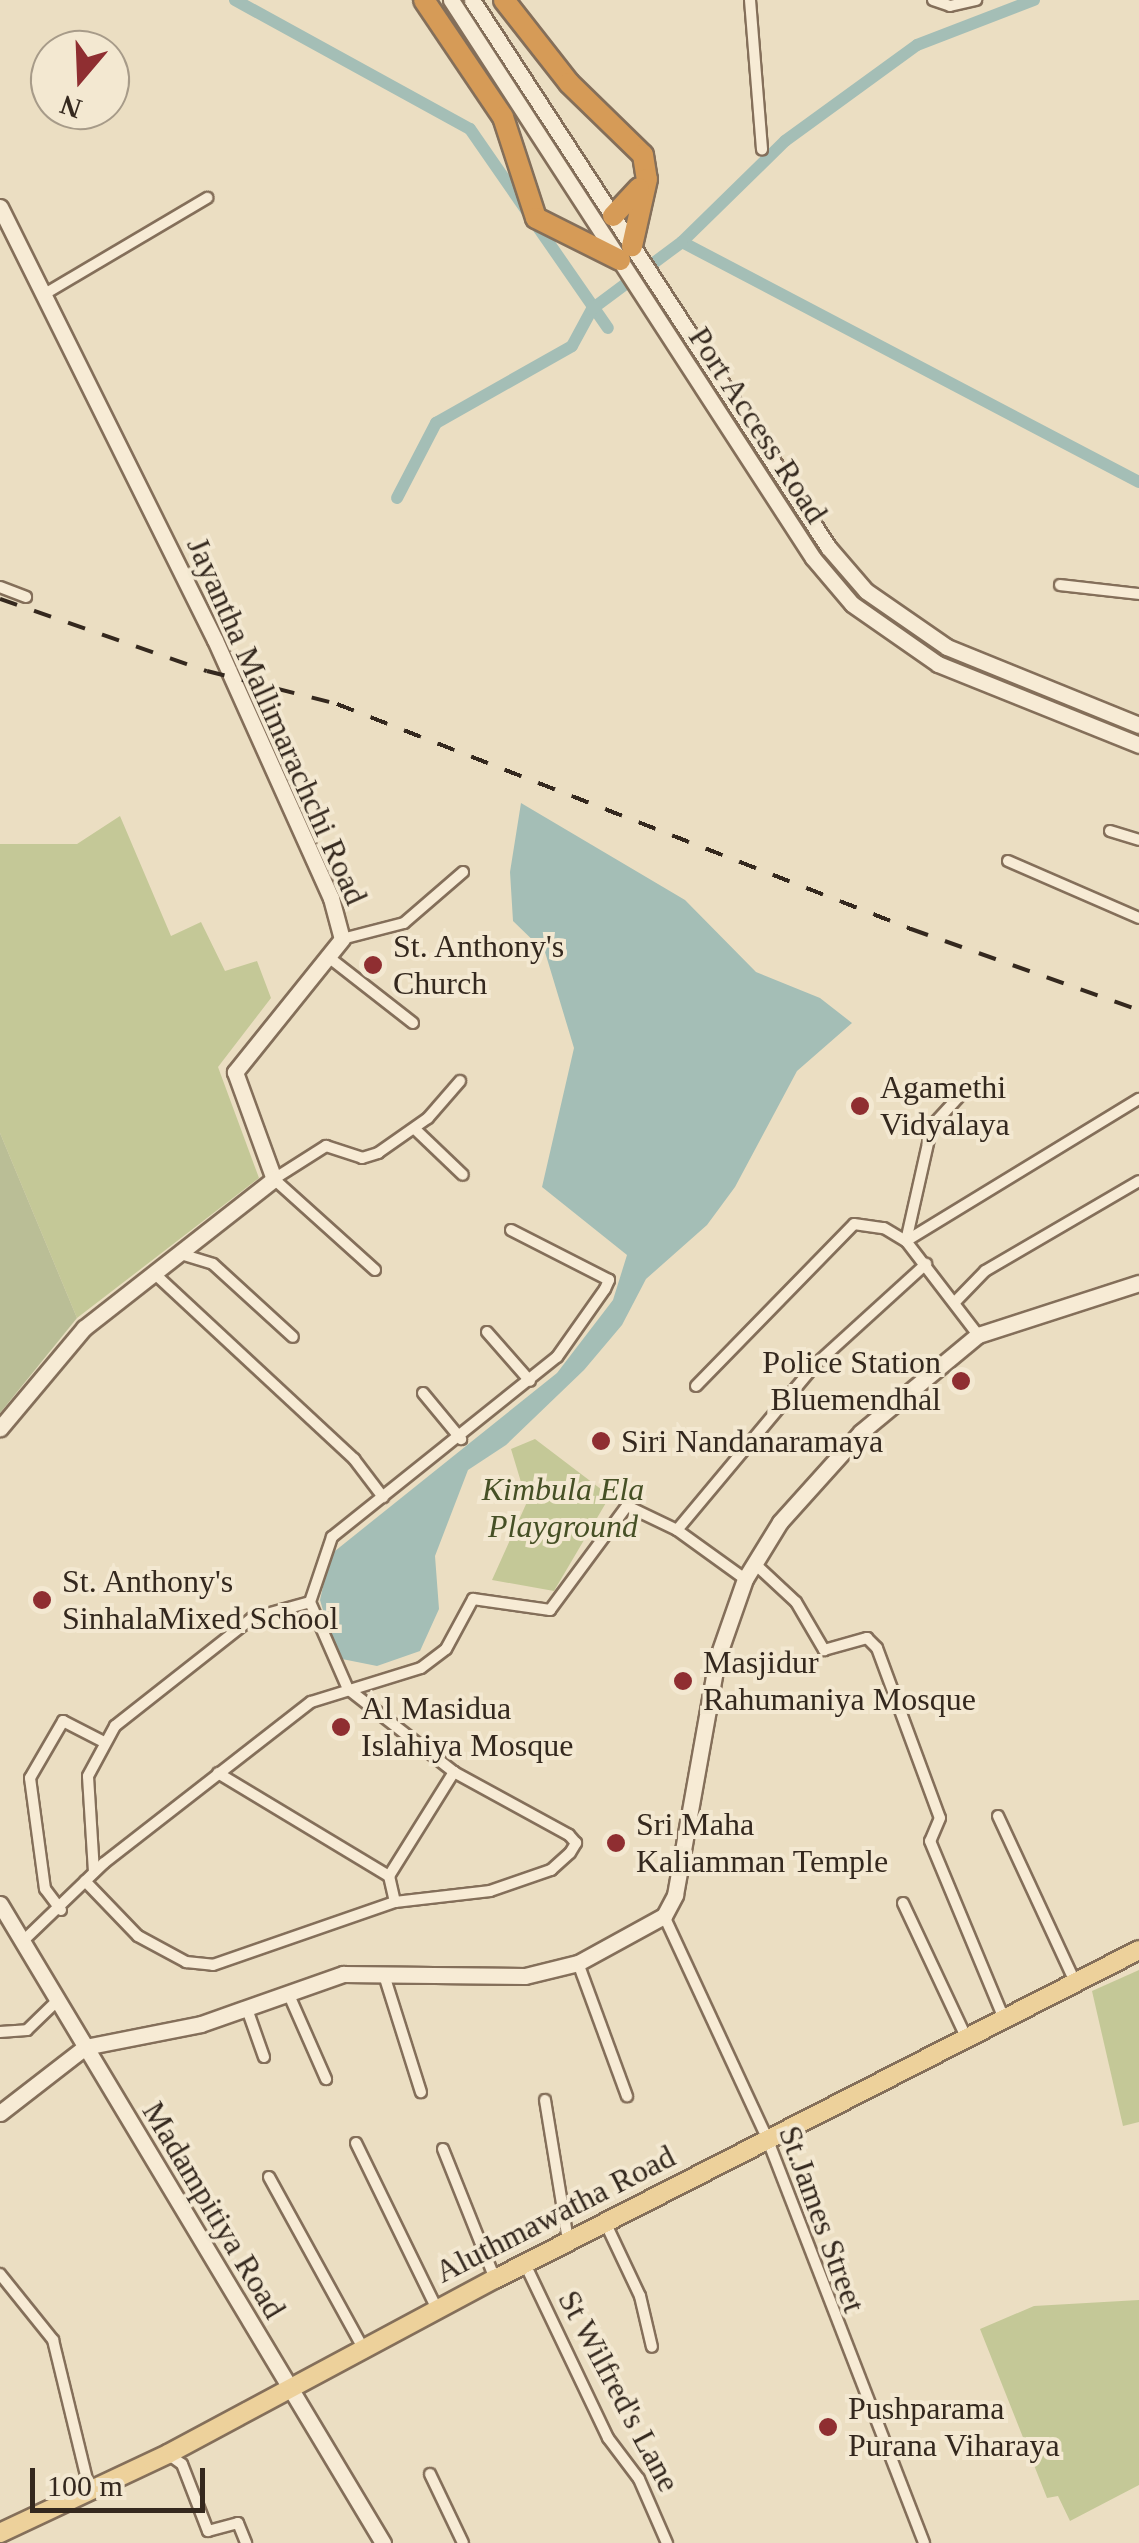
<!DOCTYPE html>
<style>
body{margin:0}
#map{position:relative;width:1139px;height:2543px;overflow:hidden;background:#ebdec2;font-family:"Times New Roman",serif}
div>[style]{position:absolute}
.green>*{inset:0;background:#c4c897}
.cemetery>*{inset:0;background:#babe96}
.water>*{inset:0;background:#a4beb6}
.canal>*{height:12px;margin:-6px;padding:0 6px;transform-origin:6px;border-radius:6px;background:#a4beb6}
.roads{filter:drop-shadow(2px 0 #846f5a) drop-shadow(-2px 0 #846f5a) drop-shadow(0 2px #846f5a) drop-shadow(0 -2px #846f5a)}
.street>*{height:10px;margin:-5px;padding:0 5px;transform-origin:5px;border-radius:5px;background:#f7ebd5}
.secondary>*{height:15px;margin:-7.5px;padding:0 7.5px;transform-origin:7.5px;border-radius:7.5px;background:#f7ebd5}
.primary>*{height:18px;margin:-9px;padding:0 9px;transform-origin:9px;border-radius:9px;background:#edd19b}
.highway>*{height:20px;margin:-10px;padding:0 10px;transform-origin:10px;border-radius:10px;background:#d69b57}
.rail>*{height:4px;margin-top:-2px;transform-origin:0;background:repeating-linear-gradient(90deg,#34281e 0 18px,transparent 0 36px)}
.dots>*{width:28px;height:28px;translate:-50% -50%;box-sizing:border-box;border:5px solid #f3e8d1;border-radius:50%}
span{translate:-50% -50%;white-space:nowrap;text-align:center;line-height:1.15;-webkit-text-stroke:8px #f3e8d1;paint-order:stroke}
.street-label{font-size:32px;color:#34281e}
.poi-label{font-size:32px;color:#34281e}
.left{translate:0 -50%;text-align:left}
.right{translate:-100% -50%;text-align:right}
.park-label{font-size:32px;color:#465025;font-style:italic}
.north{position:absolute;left:30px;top:30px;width:100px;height:100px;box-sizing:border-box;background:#f3e8d1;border:2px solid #a79b89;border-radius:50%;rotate:199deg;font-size:28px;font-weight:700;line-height:40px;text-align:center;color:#34281e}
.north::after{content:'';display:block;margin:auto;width:35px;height:45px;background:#8f2e31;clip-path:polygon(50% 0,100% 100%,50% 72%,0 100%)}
.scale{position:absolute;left:30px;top:2468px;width:175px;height:45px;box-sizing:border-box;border:5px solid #34281e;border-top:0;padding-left:12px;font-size:30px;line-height:35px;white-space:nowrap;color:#34281e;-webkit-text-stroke:8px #f3e8d1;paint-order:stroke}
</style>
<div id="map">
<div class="green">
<div style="clip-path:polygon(120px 816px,171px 936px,201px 922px,225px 971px,257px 961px,271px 998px,218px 1067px,259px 1178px,77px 1318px,0 1133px,0 844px,77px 844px)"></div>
<div style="clip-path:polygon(535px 1439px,610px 1496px,554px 1591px,492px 1580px,527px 1502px,511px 1449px)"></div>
<div style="clip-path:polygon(1139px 1970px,1139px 2122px,1123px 2126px,1092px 1991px)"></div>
<div style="clip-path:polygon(1139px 2300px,1139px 2485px,1070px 2521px,1058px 2496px,1047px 2498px,980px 2329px,1034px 2306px)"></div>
</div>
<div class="cemetery">
<div style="clip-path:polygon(0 1133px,77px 1318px,0 1413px)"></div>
</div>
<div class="water">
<div style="clip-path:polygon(521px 803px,685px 900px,756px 972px,820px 998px,852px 1023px,797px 1071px,735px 1187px,707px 1225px,646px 1279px,622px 1325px,584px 1370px,506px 1445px,468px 1470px,435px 1556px,439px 1609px,420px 1651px,377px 1666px,337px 1658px,320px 1600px,330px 1555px,557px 1373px,613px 1300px,627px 1255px,542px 1187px,574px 1048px,545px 952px,513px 921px,510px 872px)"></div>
</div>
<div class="canal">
<div style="left:235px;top:0;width:268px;rotate:28.8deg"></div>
<div style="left:470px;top:129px;width:242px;rotate:55.3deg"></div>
<div style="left:1034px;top:0;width:125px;rotate:159deg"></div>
<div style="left:917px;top:45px;width:163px;rotate:144deg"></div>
<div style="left:785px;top:141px;width:144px;rotate:135.6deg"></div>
<div style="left:682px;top:242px;width:516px;rotate:27.71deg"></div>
<div style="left:397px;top:498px;width:85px;rotate:-62.5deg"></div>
<div style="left:436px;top:423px;width:156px;rotate:-29.5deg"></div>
<div style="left:572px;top:346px;width:42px;rotate:-61.6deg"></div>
<div style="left:592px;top:309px;width:112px;rotate:-36.7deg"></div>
</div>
<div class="roads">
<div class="street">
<div style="left:750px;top:0;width:150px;rotate:85.4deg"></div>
<div style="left:933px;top:0;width:18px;rotate:19deg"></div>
<div style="left:950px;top:6px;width:27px;rotate:-13deg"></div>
<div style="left:43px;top:295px;width:191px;rotate:-30.6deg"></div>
<div style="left:1060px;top:585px;width:80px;rotate:6.5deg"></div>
<div style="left:0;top:587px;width:28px;rotate:21deg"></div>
<div style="left:1110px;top:831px;width:30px;rotate:17deg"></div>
<div style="left:1008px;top:861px;width:143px;rotate:23.5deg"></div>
<div style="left:342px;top:939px;width:64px;rotate:-14.5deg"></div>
<div style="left:404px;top:923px;width:78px;rotate:-40.8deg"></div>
<div style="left:331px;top:959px;width:104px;rotate:38deg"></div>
<div style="left:415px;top:1129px;width:66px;rotate:43.8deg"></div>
<div style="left:906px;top:1241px;width:273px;rotate:-31.4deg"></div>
<div style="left:906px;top:1241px;width:118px;rotate:-77.3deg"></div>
<div style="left:932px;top:1126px;width:52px;rotate:-47.4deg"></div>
<div style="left:184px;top:1255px;width:30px;rotate:17deg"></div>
<div style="left:213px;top:1264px;width:108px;rotate:42.4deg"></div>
<div style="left:375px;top:1270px;width:136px;rotate:-138deg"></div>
<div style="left:274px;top:1179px;width:62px;rotate:-32.4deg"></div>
<div style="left:326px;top:1146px;width:38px;rotate:18deg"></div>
<div style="left:362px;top:1158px;width:17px;rotate:-17deg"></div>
<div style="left:378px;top:1153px;width:61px;rotate:-35deg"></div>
<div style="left:428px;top:1118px;width:49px;rotate:-49.1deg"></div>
<div style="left:155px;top:1274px;width:272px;rotate:42.9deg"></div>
<div style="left:354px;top:1459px;width:48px;rotate:52.7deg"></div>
<div style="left:955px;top:1302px;width:43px;rotate:-45.9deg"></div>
<div style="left:985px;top:1271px;width:178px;rotate:-30.3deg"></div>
<div style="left:487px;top:1332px;width:65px;rotate:48.7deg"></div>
<div style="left:696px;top:1386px;width:226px;rotate:-45.7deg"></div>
<div style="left:854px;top:1224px;width:30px;rotate:8deg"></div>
<div style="left:884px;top:1228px;width:26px;rotate:31deg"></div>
<div style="left:906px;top:1241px;width:118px;rotate:52.5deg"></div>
<div style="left:423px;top:1393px;width:60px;rotate:50.4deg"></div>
<div style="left:677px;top:1530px;width:217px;rotate:-50.1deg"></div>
<div style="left:816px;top:1364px;width:149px;rotate:-42.3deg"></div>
<div style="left:754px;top:1563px;width:57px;rotate:42.9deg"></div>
<div style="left:796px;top:1602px;width:56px;rotate:59.7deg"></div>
<div style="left:824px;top:1650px;width:45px;rotate:-15.6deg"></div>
<div style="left:867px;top:1638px;width:14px;rotate:45deg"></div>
<div style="left:877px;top:1648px;width:181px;rotate:69.7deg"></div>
<div style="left:940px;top:1818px;width:25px;rotate:113deg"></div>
<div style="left:930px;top:1841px;width:190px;rotate:67.4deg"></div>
<div style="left:218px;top:1773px;width:200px;rotate:31.1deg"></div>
<div style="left:998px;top:1816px;width:181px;rotate:65.1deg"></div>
<div style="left:94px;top:1872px;width:96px;rotate:-93.6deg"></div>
<div style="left:88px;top:1776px;width:57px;rotate:-61.6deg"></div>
<div style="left:115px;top:1726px;width:174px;rotate:-38.2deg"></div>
<div style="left:252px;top:1618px;width:60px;rotate:-15.4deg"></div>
<div style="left:85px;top:1881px;width:76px;rotate:46.1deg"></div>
<div style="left:138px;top:1936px;width:55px;rotate:28.4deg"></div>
<div style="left:186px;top:1962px;width:27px;rotate:6deg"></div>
<div style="left:213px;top:1965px;width:193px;rotate:-19.1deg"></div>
<div style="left:395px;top:1902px;width:96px;rotate:-6.6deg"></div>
<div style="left:490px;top:1891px;width:65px;rotate:-19deg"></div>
<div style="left:551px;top:1870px;width:25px;rotate:-42deg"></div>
<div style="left:570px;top:1853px;width:12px;rotate:-59deg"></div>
<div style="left:576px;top:1843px;width:11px;rotate:-131deg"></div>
<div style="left:569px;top:1835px;width:131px;rotate:-151.3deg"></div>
<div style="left:454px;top:1772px;width:135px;rotate:-141.9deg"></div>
<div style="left:348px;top:1689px;width:95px;rotate:-113.6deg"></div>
<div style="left:310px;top:1602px;width:69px;rotate:-71.3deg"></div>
<div style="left:332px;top:1537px;width:288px;rotate:-38.7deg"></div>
<div style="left:557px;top:1357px;width:83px;rotate:-54.8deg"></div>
<div style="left:605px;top:1289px;width:10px;rotate:-66deg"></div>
<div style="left:609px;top:1280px;width:110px;rotate:-153deg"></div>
<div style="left:395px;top:1902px;width:27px;rotate:-103deg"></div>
<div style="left:389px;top:1876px;width:123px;rotate:-58deg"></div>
<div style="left:903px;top:1903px;width:146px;rotate:64.8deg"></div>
<div style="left:61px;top:1910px;width:26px;rotate:-127deg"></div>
<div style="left:45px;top:1889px;width:112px;rotate:-97.7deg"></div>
<div style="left:30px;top:1778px;width:66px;rotate:-59.9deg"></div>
<div style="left:63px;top:1721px;width:46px;rotate:27.1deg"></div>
<div style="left:664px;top:1916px;width:245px;rotate:65.1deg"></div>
<div style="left:767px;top:2138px;width:434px;rotate:68.8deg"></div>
<div style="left:22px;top:1942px;width:114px;rotate:-43.9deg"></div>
<div style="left:104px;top:1863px;width:262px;rotate:-37.9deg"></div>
<div style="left:311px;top:1702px;width:115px;rotate:-17.2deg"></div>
<div style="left:421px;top:1668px;width:31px;rotate:-37deg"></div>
<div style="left:446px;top:1649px;width:57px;rotate:-61.6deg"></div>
<div style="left:473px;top:1599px;width:78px;rotate:8.1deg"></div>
<div style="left:550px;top:1610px;width:129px;rotate:-53.5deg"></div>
<div style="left:627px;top:1506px;width:55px;rotate:25.6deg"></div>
<div style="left:677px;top:1530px;width:84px;rotate:35.8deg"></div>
<div style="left:578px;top:1963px;width:142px;rotate:69.8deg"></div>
<div style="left:384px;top:1975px;width:123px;rotate:72.5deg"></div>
<div style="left:289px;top:1995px;width:92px;rotate:66.2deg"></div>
<div style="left:247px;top:2009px;width:51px;rotate:70.5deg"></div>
<div style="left:0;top:2032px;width:27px;rotate:-4deg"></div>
<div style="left:27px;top:2030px;width:40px;rotate:-44deg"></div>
<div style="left:545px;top:2100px;width:143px;rotate:80.7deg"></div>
<div style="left:356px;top:2143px;width:185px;rotate:64deg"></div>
<div style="left:443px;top:2149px;width:140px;rotate:68.2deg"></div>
<div style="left:269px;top:2177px;width:195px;rotate:61.2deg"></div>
<div style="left:605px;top:2222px;width:82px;rotate:64.7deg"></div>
<div style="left:640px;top:2296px;width:52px;rotate:76.8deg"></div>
<div style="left:525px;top:2264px;width:193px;rotate:64.5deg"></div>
<div style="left:608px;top:2438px;width:51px;rotate:52.9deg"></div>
<div style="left:639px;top:2479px;width:70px;rotate:66.4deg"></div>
<div style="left:0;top:2274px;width:85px;rotate:51.2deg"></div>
<div style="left:53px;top:2340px;width:156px;rotate:76.3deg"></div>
<div style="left:168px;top:2454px;width:17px;rotate:36deg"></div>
<div style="left:182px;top:2464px;width:72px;rotate:68.8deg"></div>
<div style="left:208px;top:2531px;width:31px;rotate:-15deg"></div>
<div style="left:238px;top:2523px;width:22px;rotate:68deg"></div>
<div style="left:430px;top:2474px;width:76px;rotate:64.4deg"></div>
</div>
<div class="secondary">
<div style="left:451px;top:0;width:665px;rotate:57.03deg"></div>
<div style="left:813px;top:558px;width:60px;rotate:49.7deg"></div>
<div style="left:852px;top:604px;width:105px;rotate:34.9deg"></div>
<div style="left:938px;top:664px;width:217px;rotate:21.9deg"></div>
<div style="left:472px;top:0;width:653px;rotate:56.94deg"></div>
<div style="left:828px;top:547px;width:58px;rotate:49.2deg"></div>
<div style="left:866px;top:591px;width:98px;rotate:34.7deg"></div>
<div style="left:947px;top:647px;width:207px;rotate:22.1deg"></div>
<div style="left:0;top:207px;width:483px;rotate:63.6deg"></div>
<div style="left:215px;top:640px;width:283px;rotate:65.8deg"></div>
<div style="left:331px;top:898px;width:42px;rotate:75deg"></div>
<div style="left:342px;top:939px;width:171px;rotate:128.8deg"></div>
<div style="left:235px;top:1072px;width:114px;rotate:70deg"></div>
<div style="left:274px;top:1179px;width:241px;rotate:141.9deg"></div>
<div style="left:84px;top:1328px;width:131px;rotate:130deg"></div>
<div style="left:0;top:1904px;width:745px;rotate:59.06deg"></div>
<div style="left:0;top:2113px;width:108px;rotate:-37.8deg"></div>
<div style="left:85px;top:2047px;width:118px;rotate:-11.2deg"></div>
<div style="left:201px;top:2024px;width:151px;rotate:-19.4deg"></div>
<div style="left:343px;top:1974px;width:182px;rotate:0.6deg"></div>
<div style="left:525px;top:1976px;width:55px;rotate:-13.8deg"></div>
<div style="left:578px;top:1963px;width:98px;rotate:-28.7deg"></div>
<div style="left:664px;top:1916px;width:24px;rotate:-62deg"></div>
<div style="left:675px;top:1895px;width:240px;rotate:-79.9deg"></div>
<div style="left:717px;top:1659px;width:85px;rotate:-70.7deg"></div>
<div style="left:745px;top:1579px;width:67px;rotate:-58.4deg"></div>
<div style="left:780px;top:1522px;width:121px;rotate:-48deg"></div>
<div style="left:861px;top:1432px;width:152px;rotate:-39.7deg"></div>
<div style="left:978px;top:1335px;width:169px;rotate:-17.9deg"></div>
</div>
<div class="primary">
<div style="left:0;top:2533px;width:186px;rotate:-25.2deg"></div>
<div style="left:168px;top:2454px;width:371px;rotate:-28.2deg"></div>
<div style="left:495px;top:2279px;width:723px;rotate:-27.06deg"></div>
</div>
<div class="highway">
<div style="left:424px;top:0;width:141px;rotate:56deg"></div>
<div style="left:503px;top:117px;width:106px;rotate:71.9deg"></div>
<div style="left:536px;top:218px;width:94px;rotate:26.6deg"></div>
<div style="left:504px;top:0;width:105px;rotate:51.9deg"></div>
<div style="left:569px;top:83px;width:103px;rotate:44.2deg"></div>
<div style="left:643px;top:155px;width:24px;rotate:81deg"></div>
<div style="left:647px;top:179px;width:69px;rotate:102.6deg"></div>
<div style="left:613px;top:216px;width:38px;rotate:-47deg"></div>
</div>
</div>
<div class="rail">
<div style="left:0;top:599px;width:219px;rotate:19.2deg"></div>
<div style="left:207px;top:671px;width:134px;rotate:14.2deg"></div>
<div style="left:337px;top:704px;width:617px;rotate:21.4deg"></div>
<div style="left:911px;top:929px;width:242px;rotate:19.6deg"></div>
</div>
<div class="dots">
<div style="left:373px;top:965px;background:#8f2e31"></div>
<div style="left:860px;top:1106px;background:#8f2e31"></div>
<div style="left:961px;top:1381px;background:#8f2e31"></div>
<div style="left:601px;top:1441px;background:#8f2e31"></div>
<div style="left:42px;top:1600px;background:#8f2e31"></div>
<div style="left:683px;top:1681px;background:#8f2e31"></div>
<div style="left:341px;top:1727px;background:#8f2e31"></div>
<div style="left:616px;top:1843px;background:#8f2e31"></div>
<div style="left:828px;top:2427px;background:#8f2e31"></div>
</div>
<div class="street-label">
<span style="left:758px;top:425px;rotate:57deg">Port Access Road</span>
<span style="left:277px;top:721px;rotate:66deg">Jayantha Mallimarachchi Road</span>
<span style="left:214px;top:2210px;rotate:59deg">Madampitiya Road</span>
<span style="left:555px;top:2214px;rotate:-27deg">Aluthmawatha Road</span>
<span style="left:822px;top:2219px;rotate:70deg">St.James Street</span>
<span style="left:619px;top:2391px;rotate:62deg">St Wilfred's Lane</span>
</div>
<div class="poi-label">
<span class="left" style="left:393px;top:965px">St. Anthony's<br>Church</span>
<span class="left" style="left:880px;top:1106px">Agamethi<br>Vidyalaya</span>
<span class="right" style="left:941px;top:1381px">Police Station<br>Bluemendhal</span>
<span class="left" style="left:621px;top:1441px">Siri Nandanaramaya</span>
<span class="left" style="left:62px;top:1600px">St. Anthony's<br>SinhalaMixed School</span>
<span class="left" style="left:703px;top:1681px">Masjidur<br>Rahumaniya Mosque</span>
<span class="left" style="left:361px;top:1727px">Al Masidua<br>Islahiya Mosque</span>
<span class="left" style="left:636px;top:1843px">Sri Maha<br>Kaliamman Temple</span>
<span class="left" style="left:848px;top:2427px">Pushparama<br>Purana Viharaya</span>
</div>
<div class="park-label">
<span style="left:563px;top:1508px">Kimbula Ela<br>Playground</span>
</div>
<div class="north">N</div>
<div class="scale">100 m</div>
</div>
